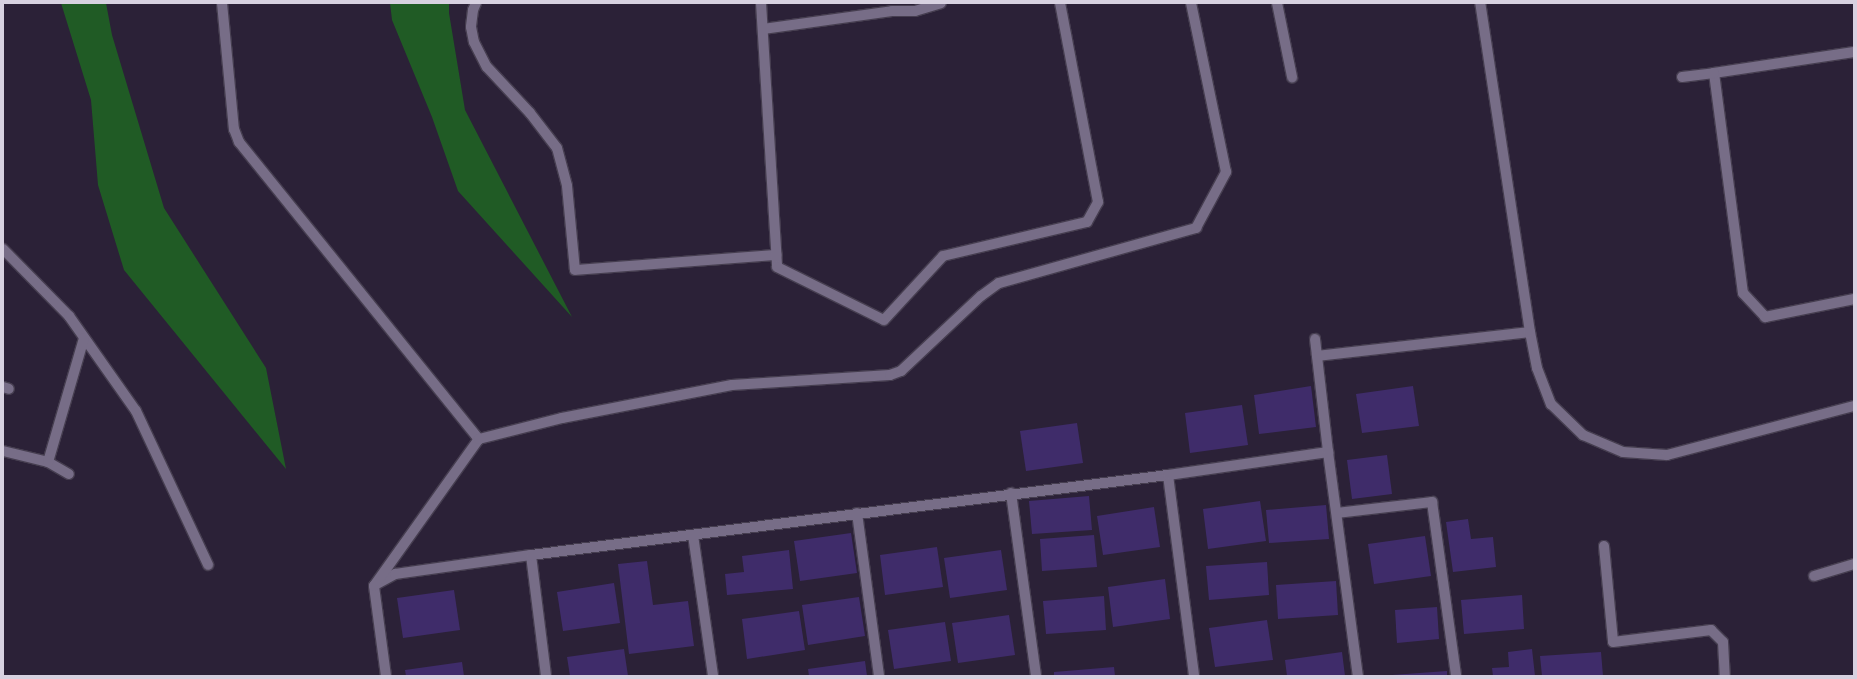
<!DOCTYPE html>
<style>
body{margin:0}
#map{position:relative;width:1857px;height:679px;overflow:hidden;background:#2b2137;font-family:"Varela Round",sans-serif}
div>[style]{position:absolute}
.forest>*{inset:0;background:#205b25}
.building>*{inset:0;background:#3f2c6a}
.roads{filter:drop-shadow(1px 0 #463e50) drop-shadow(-1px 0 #463e50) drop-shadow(0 1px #463e50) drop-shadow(0 -1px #463e50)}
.lane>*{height:10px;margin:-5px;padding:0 5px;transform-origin:5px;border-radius:5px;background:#776d87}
.street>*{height:10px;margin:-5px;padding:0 5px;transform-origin:5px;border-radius:5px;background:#776d87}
span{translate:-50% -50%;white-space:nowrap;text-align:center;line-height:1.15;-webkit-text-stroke:3px #2b2137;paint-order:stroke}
.frame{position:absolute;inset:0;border:4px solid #d7d1e0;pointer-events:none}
</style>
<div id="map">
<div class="forest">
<div style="clip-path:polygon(61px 3px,106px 3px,112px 35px,164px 208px,266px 368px,286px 469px,124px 270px,98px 185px,91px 100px)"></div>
<div style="clip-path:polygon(390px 3px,449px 3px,449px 13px,465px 110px,572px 317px,458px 191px,432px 117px,392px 20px)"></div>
</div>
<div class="building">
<div style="clip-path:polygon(1311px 386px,1316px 427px,1259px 434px,1254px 395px)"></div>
<div style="clip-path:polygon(1413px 386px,1419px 426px,1362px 433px,1356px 394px)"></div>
<div style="clip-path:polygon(1242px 405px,1248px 445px,1190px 453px,1185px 413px)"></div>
<div style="clip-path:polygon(1077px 423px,1083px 463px,1026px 471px,1020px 431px)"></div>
<div style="clip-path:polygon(1387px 455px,1392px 494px,1352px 499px,1347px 460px)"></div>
<div style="clip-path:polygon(1089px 496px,1092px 530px,1032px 534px,1029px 501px)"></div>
<div style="clip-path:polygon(1260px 501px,1266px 541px,1208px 549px,1203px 509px)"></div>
<div style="clip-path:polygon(1326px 505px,1329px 539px,1269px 543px,1266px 510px)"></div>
<div style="clip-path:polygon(1154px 507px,1160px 547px,1103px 555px,1097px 516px)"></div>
<div style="clip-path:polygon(1468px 519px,1471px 539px,1493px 537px,1496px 567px,1453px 572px,1446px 522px)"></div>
<div style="clip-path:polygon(851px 533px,857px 573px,800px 581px,794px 541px)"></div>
<div style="clip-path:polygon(1094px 535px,1097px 567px,1042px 571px,1040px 539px)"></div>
<div style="clip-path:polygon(1425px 536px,1431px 576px,1374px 584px,1368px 544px)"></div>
<div style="clip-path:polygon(937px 547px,943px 587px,885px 595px,880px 555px)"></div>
<div style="clip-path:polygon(789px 550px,793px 589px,727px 595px,725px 574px,744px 572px,742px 556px)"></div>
<div style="clip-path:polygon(1001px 550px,1007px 590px,950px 598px,944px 558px)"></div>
<div style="clip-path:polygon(647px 561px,653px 605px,688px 601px,694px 646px,629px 654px,618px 564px)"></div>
<div style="clip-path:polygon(1267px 562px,1269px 595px,1209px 600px,1206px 566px)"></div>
<div style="clip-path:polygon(1165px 579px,1170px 619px,1113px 627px,1108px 587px)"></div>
<div style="clip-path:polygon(1336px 581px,1338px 615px,1278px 619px,1276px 585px)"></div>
<div style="clip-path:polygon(614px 583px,620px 623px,563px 631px,557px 592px)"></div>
<div style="clip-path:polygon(454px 590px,460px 630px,403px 638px,397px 598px)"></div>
<div style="clip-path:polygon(1522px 595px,1524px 629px,1464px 634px,1461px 600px)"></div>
<div style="clip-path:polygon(1104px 596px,1106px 630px,1046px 634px,1043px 601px)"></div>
<div style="clip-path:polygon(859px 597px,865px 636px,808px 645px,802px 605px)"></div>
<div style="clip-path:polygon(1437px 607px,1439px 639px,1397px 643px,1395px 610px)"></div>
<div style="clip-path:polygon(799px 611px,805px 650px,747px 659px,742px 619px)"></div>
<div style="clip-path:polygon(1009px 615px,1015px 655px,958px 663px,952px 623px)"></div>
<div style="clip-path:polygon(1267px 620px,1273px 660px,1215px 667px,1209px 628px)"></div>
<div style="clip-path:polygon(945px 622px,951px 661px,894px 669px,888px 630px)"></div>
<div style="clip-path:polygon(624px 649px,628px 676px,570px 676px,567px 657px)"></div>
<div style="clip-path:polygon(1532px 649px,1535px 676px,1493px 676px,1492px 668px,1509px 667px,1508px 652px)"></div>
<div style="clip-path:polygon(1342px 652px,1345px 676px,1287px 676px,1285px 660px)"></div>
<div style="clip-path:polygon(1601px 652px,1603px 676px,1542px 676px,1540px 656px)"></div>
<div style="clip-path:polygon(865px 661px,867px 676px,809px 676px,808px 669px)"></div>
<div style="clip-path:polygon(462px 662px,464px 676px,406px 676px,405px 670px)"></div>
<div style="clip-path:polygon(1114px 667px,1115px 676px,1054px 676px,1054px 672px)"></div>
<div style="clip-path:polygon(1447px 671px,1447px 676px,1392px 676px,1392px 675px)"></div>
</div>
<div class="roads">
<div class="lane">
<div style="left:763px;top:29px;width:130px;rotate:-7.9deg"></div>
<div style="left:892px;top:11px;width:23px"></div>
<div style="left:915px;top:11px;width:27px;rotate:-17deg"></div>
<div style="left:884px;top:320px;width:87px;rotate:-47.3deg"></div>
<div style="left:943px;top:256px;width:148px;rotate:-13.3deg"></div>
<div style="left:1087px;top:222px;width:23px;rotate:-61deg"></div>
<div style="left:1098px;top:202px;width:203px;rotate:-100.8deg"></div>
</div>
<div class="street">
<div style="left:222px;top:3px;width:127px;rotate:84.6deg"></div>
<div style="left:234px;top:129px;width:14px;rotate:69deg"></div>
<div style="left:239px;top:142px;width:382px;rotate:51.1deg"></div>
<div style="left:476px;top:3px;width:8px;rotate:113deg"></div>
<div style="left:473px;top:10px;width:17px;rotate:97deg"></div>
<div style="left:471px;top:27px;width:15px;rotate:79deg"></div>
<div style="left:474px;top:42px;width:28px;rotate:63deg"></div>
<div style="left:487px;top:67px;width:63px;rotate:46.9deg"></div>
<div style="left:530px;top:113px;width:44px;rotate:52.4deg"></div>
<div style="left:557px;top:148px;width:39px;rotate:75deg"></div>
<div style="left:567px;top:186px;width:84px;rotate:84.6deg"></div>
<div style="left:575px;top:270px;width:202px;rotate:-4.3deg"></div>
<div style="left:761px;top:3px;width:264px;rotate:86.5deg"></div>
<div style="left:777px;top:267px;width:119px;rotate:26.4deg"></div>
<div style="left:1277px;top:3px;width:76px;rotate:78.5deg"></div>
<div style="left:1854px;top:52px;width:142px;rotate:171.5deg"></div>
<div style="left:1714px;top:73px;width:222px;rotate:82.5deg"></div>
<div style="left:1743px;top:293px;width:33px;rotate:47deg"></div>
<div style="left:1765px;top:317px;width:91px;rotate:-11.4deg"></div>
<div style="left:1682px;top:77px;width:32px;rotate:-7deg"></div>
<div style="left:3px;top:249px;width:94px;rotate:45.4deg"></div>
<div style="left:69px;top:316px;width:116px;rotate:54.8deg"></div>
<div style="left:136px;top:411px;width:170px;rotate:64.9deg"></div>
<div style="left:1530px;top:332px;width:37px;rotate:79deg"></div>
<div style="left:1537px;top:368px;width:39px;rotate:69deg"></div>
<div style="left:1551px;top:404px;width:45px;rotate:44.1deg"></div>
<div style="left:1583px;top:435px;width:43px;rotate:23deg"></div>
<div style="left:1623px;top:452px;width:44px;rotate:3.9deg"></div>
<div style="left:1667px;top:455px;width:193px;rotate:-14.7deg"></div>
<div style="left:1315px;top:339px;width:114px;rotate:83.4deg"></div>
<div style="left:1317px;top:356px;width:214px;rotate:-6.4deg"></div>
<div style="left:1530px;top:332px;width:333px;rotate:-98.6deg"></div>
<div style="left:3px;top:387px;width:6px;rotate:18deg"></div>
<div style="left:3px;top:451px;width:46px;rotate:13.7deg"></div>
<div style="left:48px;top:462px;width:24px;rotate:30deg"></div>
<div style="left:48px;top:462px;width:129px;rotate:-73.8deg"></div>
<div style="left:1168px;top:475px;width:203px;rotate:82.6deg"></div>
<div style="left:1011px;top:493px;width:185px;rotate:82.2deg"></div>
<div style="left:857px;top:513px;width:164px;rotate:82.3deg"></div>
<div style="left:1337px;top:513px;width:96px;rotate:-6.6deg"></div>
<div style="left:1432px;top:502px;width:176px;rotate:82.1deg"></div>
<div style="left:693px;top:535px;width:142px;rotate:81.9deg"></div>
<div style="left:1604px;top:546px;width:96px;rotate:84.6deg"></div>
<div style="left:1613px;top:642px;width:99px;rotate:-7deg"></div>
<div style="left:1711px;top:630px;width:17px;rotate:45deg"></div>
<div style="left:1723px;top:642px;width:34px;rotate:87deg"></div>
<div style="left:531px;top:555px;width:122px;rotate:82.9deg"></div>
<div style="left:1814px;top:576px;width:42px;rotate:-16.7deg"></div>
<div style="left:377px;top:584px;width:21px;rotate:-29deg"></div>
<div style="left:395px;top:574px;width:137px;rotate:-8deg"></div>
<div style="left:531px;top:555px;width:642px;rotate:-7.16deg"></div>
<div style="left:1168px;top:475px;width:162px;rotate:-8.2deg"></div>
<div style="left:1328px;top:452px;width:226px;rotate:82.4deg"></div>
<div style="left:386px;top:676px;width:91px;rotate:-97.6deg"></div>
<div style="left:374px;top:586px;width:181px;rotate:-54.5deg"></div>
<div style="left:479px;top:439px;width:86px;rotate:-14.2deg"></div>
<div style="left:562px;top:418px;width:173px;rotate:-11deg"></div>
<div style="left:732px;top:385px;width:158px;rotate:-3.6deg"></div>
<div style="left:890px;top:375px;width:12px;rotate:-20deg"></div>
<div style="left:901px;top:371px;width:110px;rotate:-43.2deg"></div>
<div style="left:981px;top:296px;width:22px;rotate:-36deg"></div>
<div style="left:999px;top:283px;width:205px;rotate:-15.6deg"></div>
<div style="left:1196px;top:228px;width:64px;rotate:-61.8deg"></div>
<div style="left:1226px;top:172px;width:173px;rotate:-101.7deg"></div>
</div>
</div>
<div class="frame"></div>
</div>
